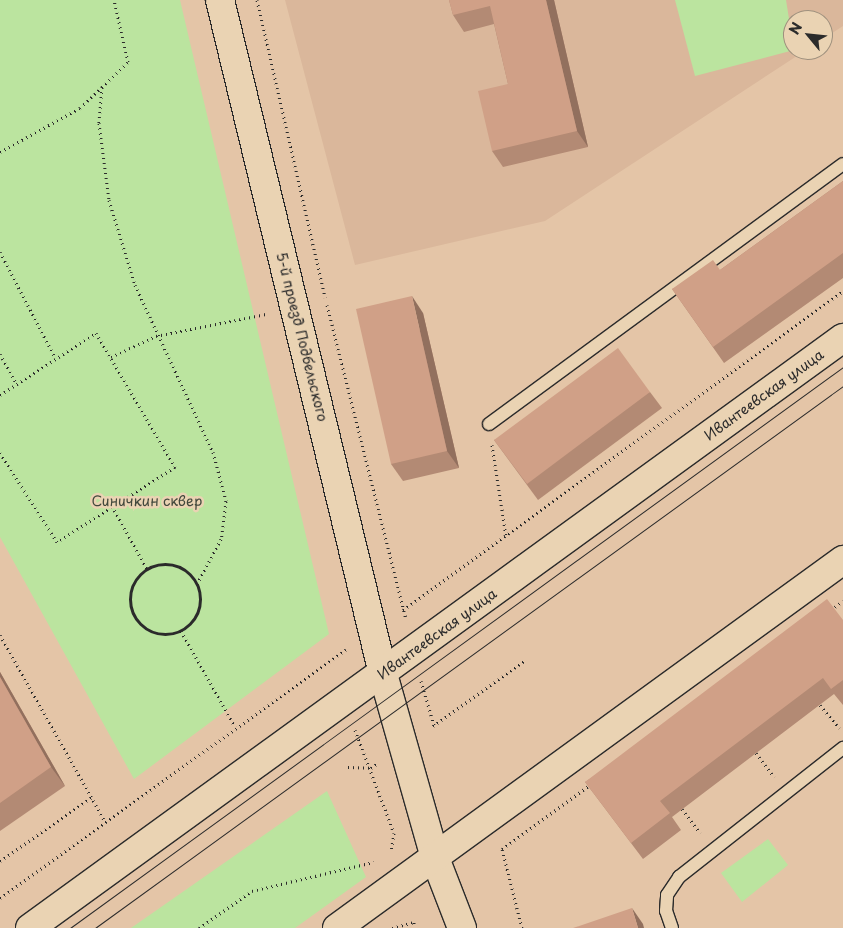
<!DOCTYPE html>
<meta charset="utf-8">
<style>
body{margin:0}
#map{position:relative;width:843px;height:928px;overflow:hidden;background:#e4c5a7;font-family:"Playpen Sans",sans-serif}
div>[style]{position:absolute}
.built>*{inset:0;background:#dab79b}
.green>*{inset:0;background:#bbe49f}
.path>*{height:3px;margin-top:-1.5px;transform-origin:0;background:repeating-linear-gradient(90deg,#2b2b2b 0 1px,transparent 0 5px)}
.path>.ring{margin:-1.5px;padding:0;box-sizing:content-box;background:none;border:3px solid #2b2b2b;border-radius:50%}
.roads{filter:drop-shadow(1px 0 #2b2b2b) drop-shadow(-1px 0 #2b2b2b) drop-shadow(0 1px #2b2b2b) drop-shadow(0 -1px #2b2b2b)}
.service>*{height:12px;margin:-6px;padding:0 6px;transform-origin:6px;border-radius:6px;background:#ead3b3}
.tertiary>*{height:28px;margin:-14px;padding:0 14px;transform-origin:14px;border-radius:14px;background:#ead3b3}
.tram>*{height:1px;margin:-0.5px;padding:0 0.5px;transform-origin:0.5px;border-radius:0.5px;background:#2b2b2b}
.wall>*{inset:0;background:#b38a74}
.shaded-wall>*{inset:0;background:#92705e}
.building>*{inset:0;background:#d0a087}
span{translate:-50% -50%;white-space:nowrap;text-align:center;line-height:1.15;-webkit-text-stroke:5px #ead3b3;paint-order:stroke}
.street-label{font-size:14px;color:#2b2b2b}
.park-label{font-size:14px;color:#41473c}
.north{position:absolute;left:783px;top:10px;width:50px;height:50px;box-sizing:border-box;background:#ead3b3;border:1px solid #9e907d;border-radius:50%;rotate:298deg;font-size:14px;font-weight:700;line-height:20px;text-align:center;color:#2b2b2b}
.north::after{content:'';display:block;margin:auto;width:18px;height:22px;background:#2b2b2b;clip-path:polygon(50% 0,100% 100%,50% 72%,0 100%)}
</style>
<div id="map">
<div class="built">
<div style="clip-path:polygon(285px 0,843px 0,843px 26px,823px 39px,823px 20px,793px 20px,793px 50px,806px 50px,545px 221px,355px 265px)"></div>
</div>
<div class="green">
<div style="clip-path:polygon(0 0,180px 0,329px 634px,134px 779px,0 537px)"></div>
<div style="clip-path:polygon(675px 0,786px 0,794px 50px,695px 76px)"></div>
<div style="clip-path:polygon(327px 791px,366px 877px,295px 928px,131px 928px)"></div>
<div style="clip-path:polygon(768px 839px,788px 865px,742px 902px,721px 873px)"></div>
</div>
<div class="path">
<div style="left:257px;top:0;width:305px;rotate:77.1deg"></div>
<div style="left:102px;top:87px;width:36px;rotate:95deg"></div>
<div style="left:99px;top:123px;width:78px;rotate:82.6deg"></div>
<div style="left:109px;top:200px;width:89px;rotate:73deg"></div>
<div style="left:135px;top:285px;width:184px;rotate:65deg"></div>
<div style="left:213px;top:452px;width:51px;rotate:75.1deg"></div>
<div style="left:226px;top:501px;width:38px;rotate:97deg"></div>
<div style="left:221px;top:539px;width:51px;rotate:118.1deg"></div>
<div style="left:0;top:152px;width:91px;rotate:-28.8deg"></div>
<div style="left:80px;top:108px;width:66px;rotate:-43.8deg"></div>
<div style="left:128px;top:62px;width:64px;rotate:-102.7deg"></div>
<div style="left:0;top:252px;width:119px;rotate:62.4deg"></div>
<div style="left:327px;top:305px;width:324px;rotate:75.9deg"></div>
<div style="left:0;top:354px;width:33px;rotate:61deg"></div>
<div style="left:111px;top:357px;width:50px;rotate:-25deg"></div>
<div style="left:156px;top:336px;width:112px;rotate:-11.3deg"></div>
<div style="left:0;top:395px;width:114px;rotate:-32.9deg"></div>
<div style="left:96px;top:333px;width:156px;rotate:59.5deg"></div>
<div style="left:175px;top:467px;width:140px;rotate:147.6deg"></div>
<div style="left:57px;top:542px;width:106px;rotate:-122.6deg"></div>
<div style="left:492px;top:445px;width:92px;rotate:81.3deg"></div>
<div style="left:112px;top:506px;width:72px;rotate:60.9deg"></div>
<div class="ring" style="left:130px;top:564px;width:67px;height:67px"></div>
<div style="left:403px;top:610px;width:543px;rotate:-35.94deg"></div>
<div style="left:831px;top:610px;width:15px;rotate:-37deg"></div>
<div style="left:181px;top:631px;width:110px;rotate:60.6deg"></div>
<div style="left:0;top:635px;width:214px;rotate:60.6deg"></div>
<div style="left:421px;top:681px;width:46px;rotate:73.5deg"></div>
<div style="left:820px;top:705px;width:30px;rotate:50deg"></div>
<div style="left:433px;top:726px;width:112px;rotate:-35.5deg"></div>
<div style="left:355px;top:730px;width:110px;rotate:69.3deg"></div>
<div style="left:394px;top:833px;width:19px;rotate:99deg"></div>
<div style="left:756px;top:753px;width:30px;rotate:53deg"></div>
<div style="left:348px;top:767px;width:23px;rotate:2deg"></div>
<div style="left:371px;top:768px;width:9px;rotate:-36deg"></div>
<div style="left:682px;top:809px;width:30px;rotate:53deg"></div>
<div style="left:0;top:861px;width:112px;rotate:-34.8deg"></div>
<div style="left:0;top:898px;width:426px;rotate:-35.7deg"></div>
<div style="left:199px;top:928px;width:65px;rotate:-34.9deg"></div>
<div style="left:252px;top:891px;width:125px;rotate:-13.4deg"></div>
<div style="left:392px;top:928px;width:23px;rotate:-15deg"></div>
<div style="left:414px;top:922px;width:6px;rotate:90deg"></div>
<div style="left:522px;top:928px;width:81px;rotate:-104.2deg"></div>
<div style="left:502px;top:849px;width:110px;rotate:-36.1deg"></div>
</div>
<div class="roads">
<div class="service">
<div style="left:489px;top:424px;width:439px;rotate:-36.3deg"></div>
<div style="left:672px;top:928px;width:18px;rotate:-109deg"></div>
<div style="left:666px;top:911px;width:16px;rotate:-86deg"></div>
<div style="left:667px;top:895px;width:22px;rotate:-56deg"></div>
<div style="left:679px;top:877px;width:209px;rotate:-38.2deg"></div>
</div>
<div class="tertiary">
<div style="left:220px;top:0;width:693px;rotate:76.4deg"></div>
<div style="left:383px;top:674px;width:191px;rotate:74.2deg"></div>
<div style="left:435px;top:858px;width:75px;rotate:68.9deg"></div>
<div style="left:30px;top:928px;width:1005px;rotate:-35.97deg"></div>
<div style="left:337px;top:928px;width:626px;rotate:-36.03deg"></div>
</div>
</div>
<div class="tram">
<div style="left:70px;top:928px;width:955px;rotate:-35.97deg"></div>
<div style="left:95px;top:928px;width:924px;rotate:-35.93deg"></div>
</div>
<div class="wall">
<div style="clip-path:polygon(449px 0,554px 0,588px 147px,503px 167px,492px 151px,508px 84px,494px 24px,464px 32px,453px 15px)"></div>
<div style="clip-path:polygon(843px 181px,843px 278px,724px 363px,672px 289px,720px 270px)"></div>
<div style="clip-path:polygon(423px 313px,459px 468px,403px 481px,391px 464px)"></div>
<div style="clip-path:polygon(650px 392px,662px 408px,538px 500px,494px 440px)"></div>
<div style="clip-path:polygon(843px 620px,843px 705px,834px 694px,672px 817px,681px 830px,643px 859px,585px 782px)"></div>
<div style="clip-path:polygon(0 672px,65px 786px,0 831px)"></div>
</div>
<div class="shaded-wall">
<div style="clip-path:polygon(546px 0,554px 0,588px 147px,577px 131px)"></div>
<div style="clip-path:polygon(412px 296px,423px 313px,459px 468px,447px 451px)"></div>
<div style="clip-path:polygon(0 672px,65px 786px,51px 767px,0 677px)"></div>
<div style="clip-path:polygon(632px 908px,643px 924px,644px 928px,638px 928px)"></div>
</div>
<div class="building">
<div style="clip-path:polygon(449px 0,546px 0,577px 131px,492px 151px,478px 91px,508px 84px,490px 6px,453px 15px)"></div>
<div style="clip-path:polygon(843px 181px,843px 253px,713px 347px,672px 289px,713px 260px,720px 270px)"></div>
<div style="clip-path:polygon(412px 296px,447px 451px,391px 464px,356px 309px)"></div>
<div style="clip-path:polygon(618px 348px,650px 392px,527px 484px,494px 440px)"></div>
<div style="clip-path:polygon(827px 599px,843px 620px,843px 680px,831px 689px,823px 678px,660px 801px,670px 813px,631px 843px,585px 782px)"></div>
<div style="clip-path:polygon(0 677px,51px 767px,0 803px)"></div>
<div style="clip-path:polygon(632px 908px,638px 928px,573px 928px)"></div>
</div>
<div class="street-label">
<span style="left:302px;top:337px;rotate:76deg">5-й проезд Подбельского</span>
<span style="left:764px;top:395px;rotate:-36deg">Ивантеевская улица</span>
<span style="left:437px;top:634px;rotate:-36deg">Ивантеевская улица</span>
</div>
<div class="park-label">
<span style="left:147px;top:501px">Синичкин сквер</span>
</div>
<div class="north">N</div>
</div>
